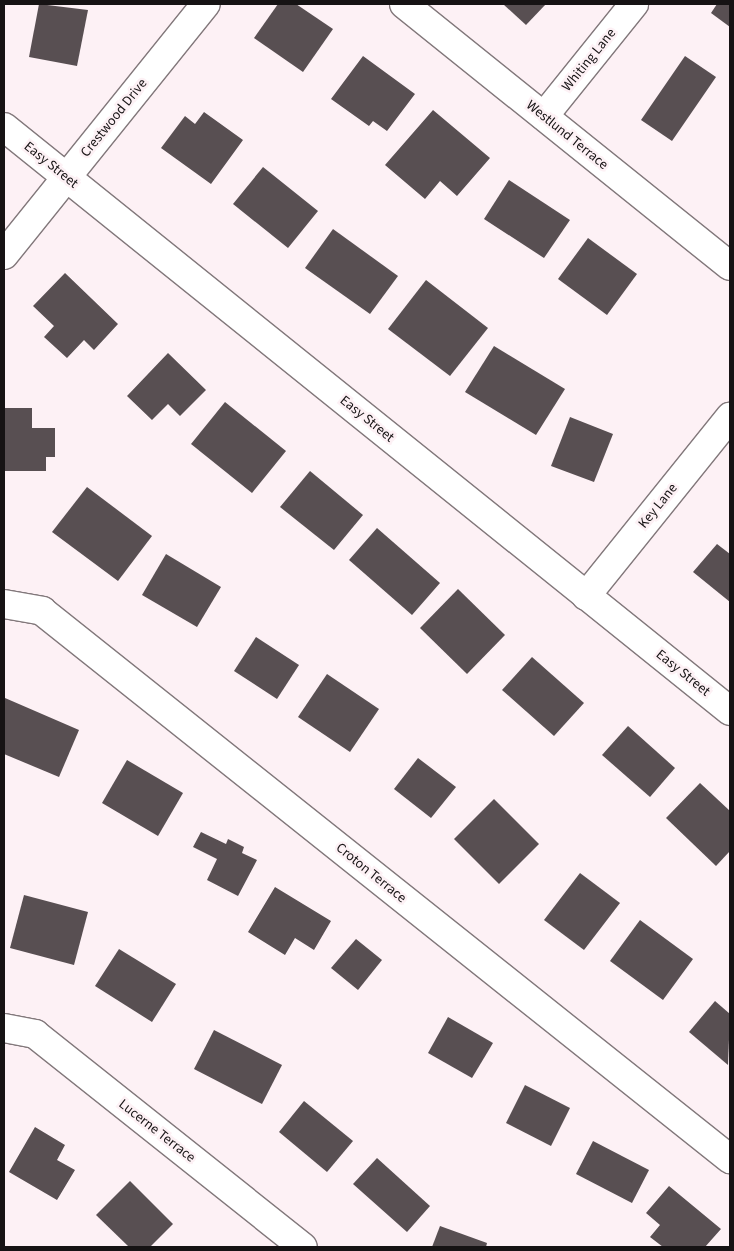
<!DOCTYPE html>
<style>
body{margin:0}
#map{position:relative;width:734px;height:1251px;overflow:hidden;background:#fdf1f5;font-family:"Source Sans 3",sans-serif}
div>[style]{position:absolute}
.building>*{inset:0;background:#584f52}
.roads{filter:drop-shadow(1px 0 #82787b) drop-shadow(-1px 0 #82787b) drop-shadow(0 1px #82787b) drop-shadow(0 -1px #82787b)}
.minor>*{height:28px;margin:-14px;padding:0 14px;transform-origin:14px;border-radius:14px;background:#fff}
span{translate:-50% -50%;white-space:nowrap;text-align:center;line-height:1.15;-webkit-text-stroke:5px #fdf1f5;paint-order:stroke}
.street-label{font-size:14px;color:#161314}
.frame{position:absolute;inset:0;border:5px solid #161314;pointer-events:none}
</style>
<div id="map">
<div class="building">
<div style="clip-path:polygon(39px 4px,88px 10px,77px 66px,29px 57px)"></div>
<div style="clip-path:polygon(278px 4px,296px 4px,333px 29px,303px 72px,254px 38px)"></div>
<div style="clip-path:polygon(503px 4px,546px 4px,526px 25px)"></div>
<div style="clip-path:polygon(717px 4px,730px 4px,730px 27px,711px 13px)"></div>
<div style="clip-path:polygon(363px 56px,415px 94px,387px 131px,373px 121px,369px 126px,331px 99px)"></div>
<div style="clip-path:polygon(685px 56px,716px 77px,672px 141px,641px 120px)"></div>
<div style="clip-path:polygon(433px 110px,490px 158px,457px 196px,440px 181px,425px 199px,385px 165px)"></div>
<div style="clip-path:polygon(204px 112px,243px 140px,211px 184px,161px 148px,185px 116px,195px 124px)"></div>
<div style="clip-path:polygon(263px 167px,318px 211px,288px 248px,233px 204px)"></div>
<div style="clip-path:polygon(509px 180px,570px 220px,544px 258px,484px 219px)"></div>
<div style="clip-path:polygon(333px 229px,398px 276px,370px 314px,305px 268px)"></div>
<div style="clip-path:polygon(588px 238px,637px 274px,607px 315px,558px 279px)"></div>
<div style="clip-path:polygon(65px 273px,118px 324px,94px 350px,84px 340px,67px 358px,44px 337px,54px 326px,33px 306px)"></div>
<div style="clip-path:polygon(426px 280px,488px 328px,450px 376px,388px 329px)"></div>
<div style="clip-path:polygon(494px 346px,565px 389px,536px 435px,465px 392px)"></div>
<div style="clip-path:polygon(168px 353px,206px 390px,180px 416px,168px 404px,152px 420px,127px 396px)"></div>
<div style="clip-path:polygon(225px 402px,286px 451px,252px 493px,191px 444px)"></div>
<div style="clip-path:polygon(4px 408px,32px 408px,32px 428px,55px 428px,55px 457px,46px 457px,46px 471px,4px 471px)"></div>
<div style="clip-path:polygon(570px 417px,613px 434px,594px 482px,551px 466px)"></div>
<div style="clip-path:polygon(310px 471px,363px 515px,334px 550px,280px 507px)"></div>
<div style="clip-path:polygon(87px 487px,152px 536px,118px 581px,52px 532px)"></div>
<div style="clip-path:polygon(377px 528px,440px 583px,412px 615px,349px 560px)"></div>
<div style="clip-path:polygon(717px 544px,730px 554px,730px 602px,693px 572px)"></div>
<div style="clip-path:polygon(166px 554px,221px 587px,197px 627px,142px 595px)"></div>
<div style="clip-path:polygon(458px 589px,505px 635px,467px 674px,420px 628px)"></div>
<div style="clip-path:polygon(256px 637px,299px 665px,277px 699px,234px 671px)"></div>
<div style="clip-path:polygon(532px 657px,584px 703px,554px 736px,502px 690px)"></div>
<div style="clip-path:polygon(327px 674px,379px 709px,350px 752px,298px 717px)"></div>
<div style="clip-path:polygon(5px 698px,79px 730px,59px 777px,4px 754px)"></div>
<div style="clip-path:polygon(628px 726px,675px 768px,650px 797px,602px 755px)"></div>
<div style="clip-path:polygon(418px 758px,456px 787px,431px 818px,394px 789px)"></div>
<div style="clip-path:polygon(127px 760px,183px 793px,158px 836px,102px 803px)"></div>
<div style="clip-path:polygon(700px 783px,730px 811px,730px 851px,716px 866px,666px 818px)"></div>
<div style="clip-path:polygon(494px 799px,539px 844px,499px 884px,454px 839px)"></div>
<div style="clip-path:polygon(201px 832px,226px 844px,228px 839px,244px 847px,242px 853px,257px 860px,238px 896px,207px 880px,217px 859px,193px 847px)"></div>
<div style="clip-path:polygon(580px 873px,620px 903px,584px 950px,544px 920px)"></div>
<div style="clip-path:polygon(275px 887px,331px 921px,314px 950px,295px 938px,285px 955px,248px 932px)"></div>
<div style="clip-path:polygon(24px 895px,88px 912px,74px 965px,10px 948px)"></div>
<div style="clip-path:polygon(640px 920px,693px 959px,663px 1000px,610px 961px)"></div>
<div style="clip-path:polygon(356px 939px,382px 960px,358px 990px,331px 968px)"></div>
<div style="clip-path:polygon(119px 949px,176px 984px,152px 1022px,95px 986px)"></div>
<div style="clip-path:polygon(715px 1001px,730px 1014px,728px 1065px,689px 1032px)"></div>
<div style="clip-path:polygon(448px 1017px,493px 1043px,472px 1078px,428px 1053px)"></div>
<div style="clip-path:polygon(214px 1030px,282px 1065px,262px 1104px,194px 1069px)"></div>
<div style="clip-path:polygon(525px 1085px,570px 1108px,551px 1146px,506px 1123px)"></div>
<div style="clip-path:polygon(304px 1101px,353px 1141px,327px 1172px,279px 1132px)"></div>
<div style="clip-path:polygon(35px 1127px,65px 1145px,57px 1160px,75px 1170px,57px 1200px,9px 1172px)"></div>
<div style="clip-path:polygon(593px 1141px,649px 1170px,632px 1203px,576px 1174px)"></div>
<div style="clip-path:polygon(377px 1158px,430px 1206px,407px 1232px,353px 1184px)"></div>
<div style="clip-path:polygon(130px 1181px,173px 1224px,150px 1247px,129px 1247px,96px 1215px)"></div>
<div style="clip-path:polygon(669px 1186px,721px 1229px,705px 1247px,663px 1247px,650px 1237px,660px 1225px,646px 1213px)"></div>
<div style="clip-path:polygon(440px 1226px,487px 1243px,486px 1247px,432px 1247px)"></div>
</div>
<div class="roads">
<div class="minor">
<div style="left:404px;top:4px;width:418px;rotate:38.8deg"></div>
<div style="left:544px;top:116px;width:144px;rotate:-51.2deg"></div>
<div style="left:4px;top:127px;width:932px;rotate:38.81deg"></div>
<div style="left:4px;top:255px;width:322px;rotate:-51.2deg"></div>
<div style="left:586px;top:596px;width:230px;rotate:-51.2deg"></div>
<div style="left:4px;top:604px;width:39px;rotate:10deg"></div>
<div style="left:42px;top:611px;width:880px;rotate:38.54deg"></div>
<div style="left:4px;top:1028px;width:32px;rotate:11deg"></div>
<div style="left:35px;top:1034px;width:342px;rotate:38.5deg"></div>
</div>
</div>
<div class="street-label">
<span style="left:589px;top:60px;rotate:-51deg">Whiting Lane</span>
<span style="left:114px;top:118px;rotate:-51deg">Crestwood Drive</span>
<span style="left:567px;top:135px;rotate:39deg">Westlund Terrace</span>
<span style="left:51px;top:165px;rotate:39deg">Easy Street</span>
<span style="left:367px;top:419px;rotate:39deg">Easy Street</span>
<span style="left:658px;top:506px;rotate:-51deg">Key Lane</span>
<span style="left:683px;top:673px;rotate:39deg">Easy Street</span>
<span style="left:371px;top:873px;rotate:39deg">Croton Terrace</span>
<span style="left:157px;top:1131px;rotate:38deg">Lucerne Terrace</span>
</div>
<div class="frame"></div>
</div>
